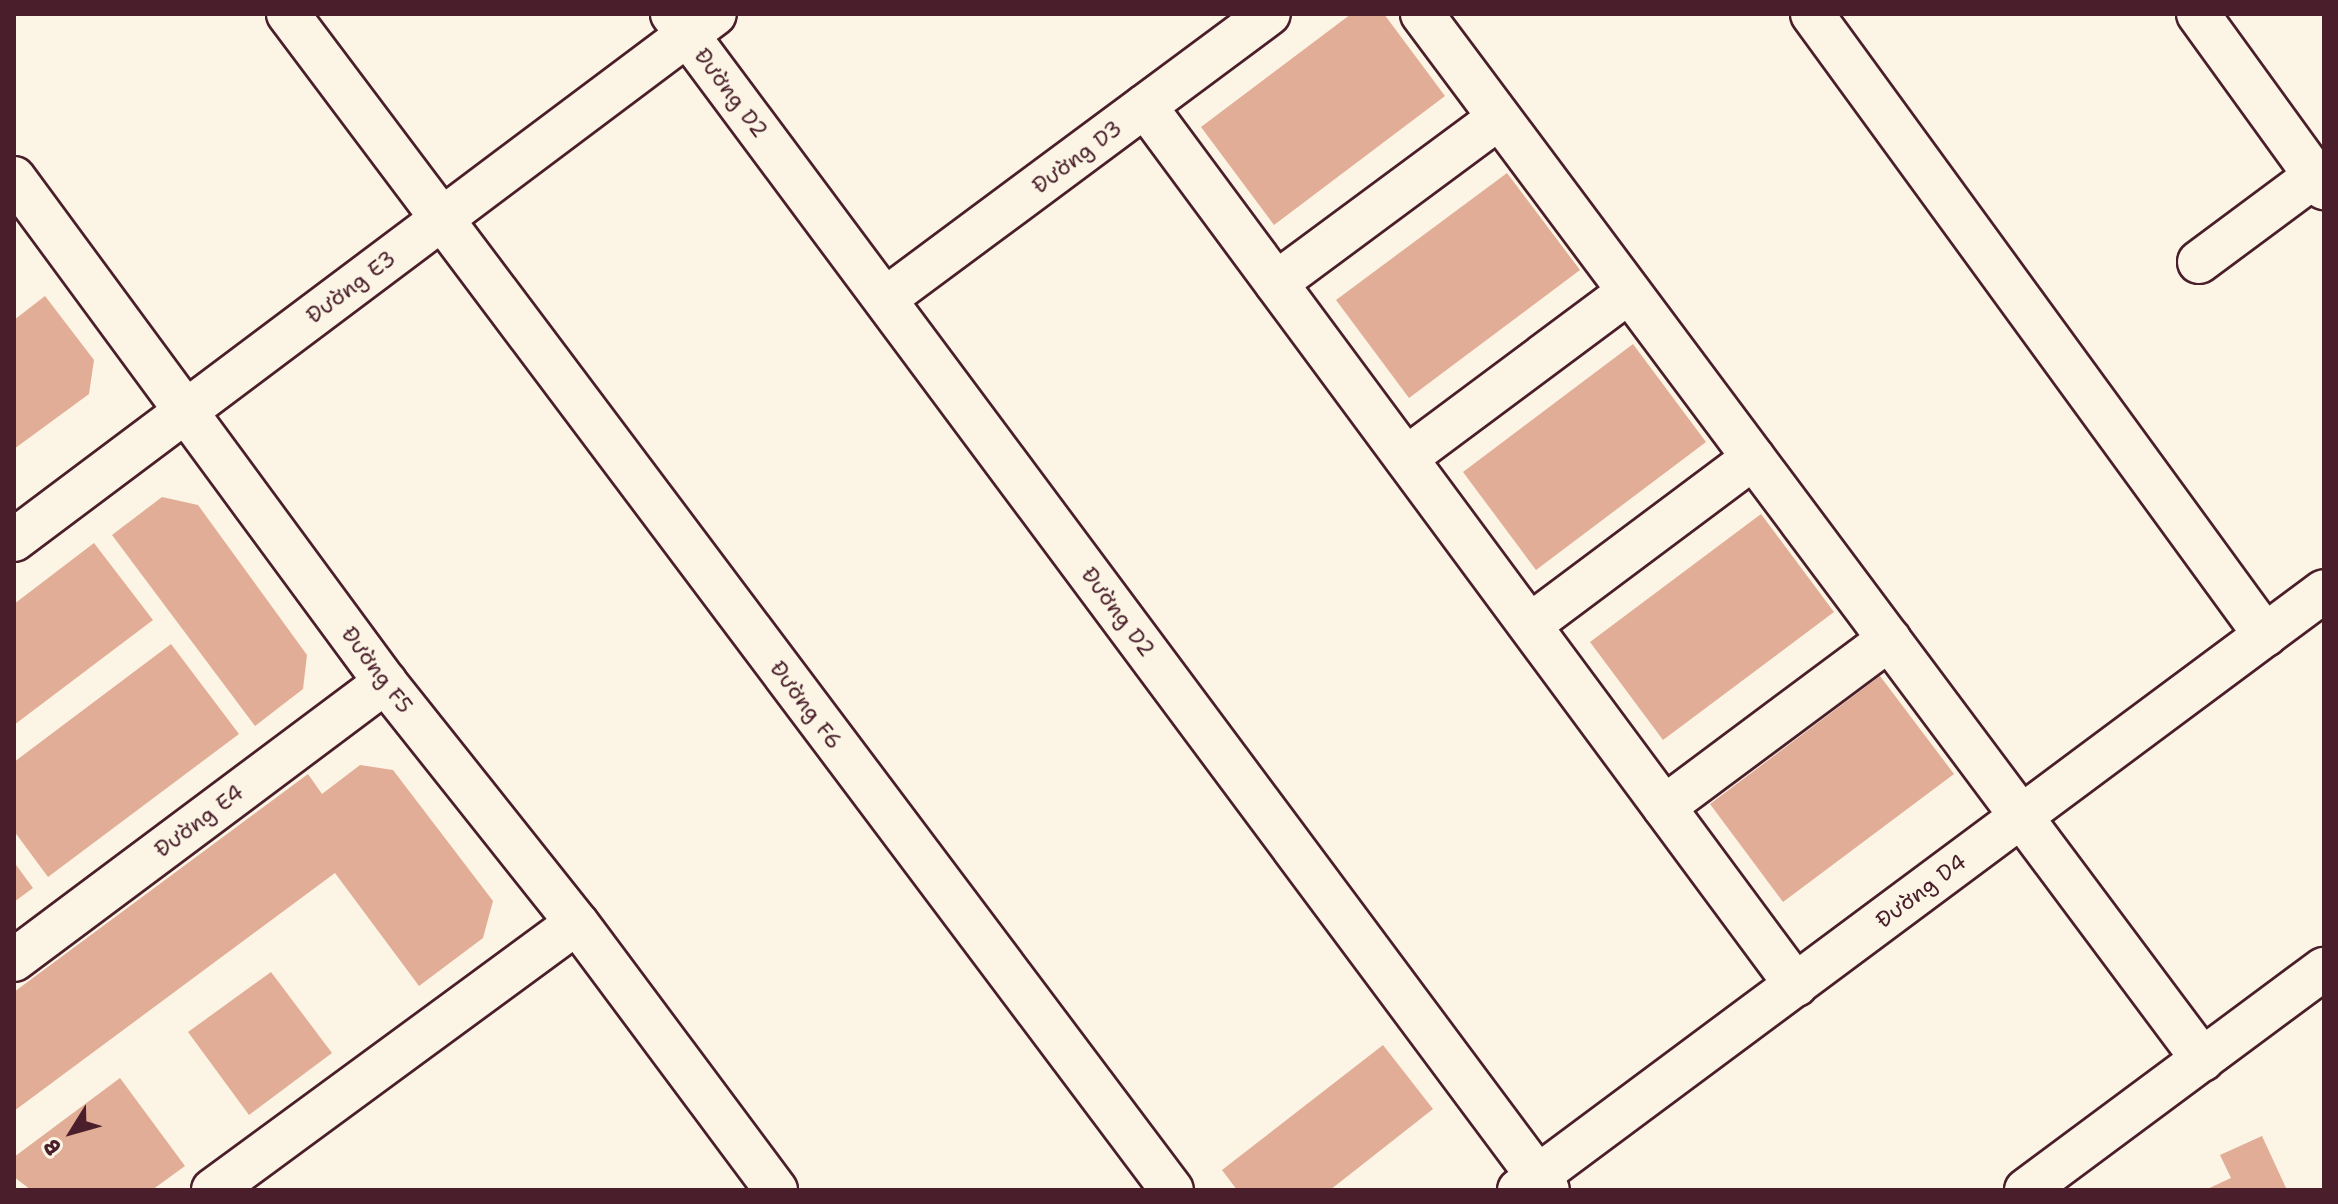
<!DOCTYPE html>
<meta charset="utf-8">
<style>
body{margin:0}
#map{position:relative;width:2338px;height:1204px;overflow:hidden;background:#fcf5e5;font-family:"Shantell Sans",sans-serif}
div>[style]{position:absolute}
.building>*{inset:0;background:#e2ad96}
.roads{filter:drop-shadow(2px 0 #4a1f2b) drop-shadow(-2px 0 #4a1f2b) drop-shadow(0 2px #4a1f2b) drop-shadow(0 -2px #4a1f2b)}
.minor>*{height:42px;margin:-21px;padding:0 21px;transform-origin:21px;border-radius:21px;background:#fcf5e5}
span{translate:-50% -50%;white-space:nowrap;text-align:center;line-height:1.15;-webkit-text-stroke:6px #fcf5e5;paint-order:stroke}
.street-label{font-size:22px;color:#4a1f2b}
.frame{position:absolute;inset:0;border:16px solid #4a1f2b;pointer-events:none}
.north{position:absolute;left:32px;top:1092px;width:80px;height:80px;-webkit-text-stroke:6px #fcf5e5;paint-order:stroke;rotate:233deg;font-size:22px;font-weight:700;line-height:32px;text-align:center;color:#4a1f2b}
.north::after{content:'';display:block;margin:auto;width:28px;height:36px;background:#4a1f2b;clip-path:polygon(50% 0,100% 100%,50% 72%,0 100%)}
</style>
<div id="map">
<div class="building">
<div style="clip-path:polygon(1351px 14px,1384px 14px,1445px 96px,1274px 225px,1201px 127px)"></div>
<div style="clip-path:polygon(1507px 173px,1580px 270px,1409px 398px,1336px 300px)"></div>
<div style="clip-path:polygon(45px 296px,94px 360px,89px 394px,14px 449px,14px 320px)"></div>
<div style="clip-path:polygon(1633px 344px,1706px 442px,1536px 570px,1463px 472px)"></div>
<div style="clip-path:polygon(162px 497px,198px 505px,307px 655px,303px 689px,255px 726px,112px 535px)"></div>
<div style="clip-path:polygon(1761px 514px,1834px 612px,1663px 740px,1590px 642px)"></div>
<div style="clip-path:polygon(94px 543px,153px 620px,14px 725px,14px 604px)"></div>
<div style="clip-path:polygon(171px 644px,239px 734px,48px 877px,14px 831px,14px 762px)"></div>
<div style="clip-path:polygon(1880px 676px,1954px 774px,1783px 902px,1710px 804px)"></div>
<div style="clip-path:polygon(360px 765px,393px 770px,493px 901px,483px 938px,419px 986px,335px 873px,14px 1111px,14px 992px,308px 774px,322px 794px)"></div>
<div style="clip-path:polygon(14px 862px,33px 888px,14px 902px)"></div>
<div style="clip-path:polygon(271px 972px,332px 1053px,249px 1115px,188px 1032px)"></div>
<div style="clip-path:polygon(1383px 1045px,1433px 1109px,1330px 1190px,1237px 1190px,1222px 1170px)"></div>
<div style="clip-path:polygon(120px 1078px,185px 1166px,152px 1190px,31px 1190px,14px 1177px,14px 1157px)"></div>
<div style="clip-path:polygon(2262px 1136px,2287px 1190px,2205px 1190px,2231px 1178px,2220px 1155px)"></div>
</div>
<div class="roads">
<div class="minor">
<div style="left:288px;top:14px;width:1471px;rotate:53.07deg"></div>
<div style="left:672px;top:14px;width:1466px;rotate:53.32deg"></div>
<div style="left:1422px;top:14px;width:1305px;rotate:53.25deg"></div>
<div style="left:1812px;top:14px;width:769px;rotate:53.89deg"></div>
<div style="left:2198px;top:14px;width:215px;rotate:54.1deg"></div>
<div style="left:1145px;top:106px;width:1094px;rotate:53.48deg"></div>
<div style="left:14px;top:178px;width:626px;rotate:53.64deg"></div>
<div style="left:385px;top:682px;width:308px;rotate:51.5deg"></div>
<div style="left:577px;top:923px;width:333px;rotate:53.3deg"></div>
<div style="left:2199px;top:262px;width:144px;rotate:-36.6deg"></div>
<div style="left:1276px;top:283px;width:277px;rotate:-36.5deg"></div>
<div style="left:885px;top:299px;width:478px;rotate:-36.6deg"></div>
<div style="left:1406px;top:458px;width:278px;rotate:-36.7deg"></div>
<div style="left:14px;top:540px;width:876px;rotate:-36.88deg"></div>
<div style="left:1530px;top:625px;width:279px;rotate:-36.8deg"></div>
<div style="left:1664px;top:807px;width:281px;rotate:-36.7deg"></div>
<div style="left:14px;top:960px;width:464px;rotate:-36.8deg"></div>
<div style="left:213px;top:1190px;width:451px;rotate:-36.3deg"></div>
<div style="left:1519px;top:1190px;width:1003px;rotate:-36.65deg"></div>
<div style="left:2026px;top:1190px;width:371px;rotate:-36.6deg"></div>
</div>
</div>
<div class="street-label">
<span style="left:731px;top:93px;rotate:53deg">Đường D2</span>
<span style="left:1077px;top:157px;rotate:-37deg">Đường D3</span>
<span style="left:351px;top:287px;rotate:-37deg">Đường E3</span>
<span style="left:1118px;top:612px;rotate:53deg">Đường D2</span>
<span style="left:377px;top:670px;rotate:53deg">Đường F5</span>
<span style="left:806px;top:705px;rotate:53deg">Đường F6</span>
<span style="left:199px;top:821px;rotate:-37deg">Đường E4</span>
<span style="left:1921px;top:891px;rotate:-37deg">Đường D4</span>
</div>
<div class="frame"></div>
<div class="north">B</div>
</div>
